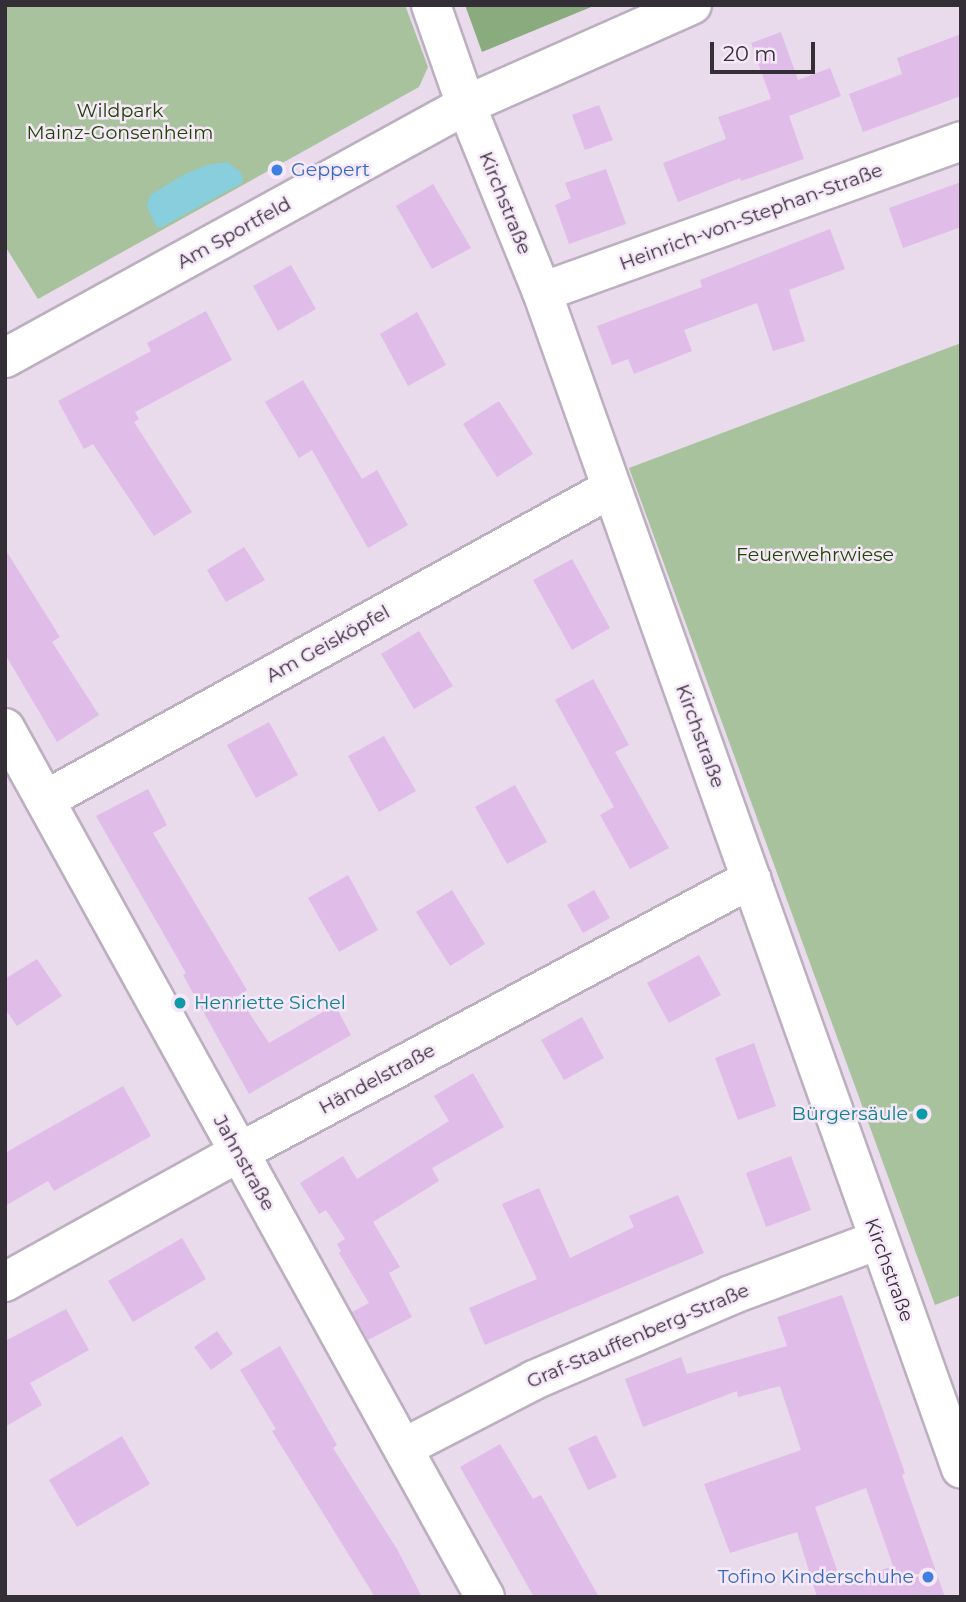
<!DOCTYPE html>
<meta charset="utf-8">
<style>
body{margin:0}
#map{position:relative;width:966px;height:1602px;overflow:hidden;background:#e9dbec;font-family:Montserrat,sans-serif}
div>[style]{position:absolute}
.green>*{inset:0;background:#a7c29c}
.forest>*{inset:0;background:#8aab7e}
.water>*{inset:0;background:#88cedd}
.building>*{inset:0;background:#e0bce9}
.roads{filter:drop-shadow(2px 0 #bcafbf) drop-shadow(-2px 0 #bcafbf) drop-shadow(0 2px #bcafbf) drop-shadow(0 -2px #bcafbf)}
.minor>*{height:38px;margin:-19px;padding:0 19px;transform-origin:19px;border-radius:19px;background:#fff}
.dots>*{width:19px;height:19px;translate:-50% -50%;box-sizing:border-box;border:4px solid #f6e8f9;border-radius:50%}
span{translate:-50% -50%;white-space:nowrap;text-align:center;line-height:1.15;-webkit-text-stroke:5px #f6e8f9;paint-order:stroke}
.park-label{font-size:19px;color:#1c4603}
.shop-label{font-size:19px;color:#366cbe}
.left{translate:0 -50%;text-align:left}
.right{translate:-100% -50%;text-align:right}
.street-label{font-size:19px;color:#342f36}
.culture-label{font-size:19px;color:#0d838f}
.frame{position:absolute;inset:0;border:7px solid #342f36;pointer-events:none}
.scale{position:absolute;left:710px;top:42px;width:105px;height:32px;box-sizing:border-box;border:4px solid #342f36;border-top:0;padding-left:9px;font-size:21px;line-height:24px;white-space:nowrap;color:#342f36;-webkit-text-stroke:5px #f6e8f9;paint-order:stroke}
</style>
<div id="map">
<div class="green">
<div style="clip-path:polygon(5px 5px,405px 5px,428px 67px,419px 87px,38px 299px,5px 246px)"></div>
<div style="clip-path:polygon(961px 343px,961px 1295px,935px 1305px,629px 468px)"></div>
</div>
<div class="forest">
<div style="clip-path:polygon(465px 5px,596px 5px,482px 52px)"></div>
</div>
<div class="water">
<div style="clip-path:polygon(227px 162px,239px 171px,243px 177px,242px 183px,160px 228px,156px 226px,147px 207px,150px 195px,185px 174px,207px 165px)"></div>
</div>
<div class="building">
<div style="clip-path:polygon(781px 32px,798px 80px,830px 68px,841px 96px,789px 116px,804px 159px,741px 181px,740px 178px,678px 202px,663px 163px,726px 139px,718px 117px,771px 99px,751px 43px)"></div>
<div style="clip-path:polygon(961px 34px,961px 96px,863px 132px,849px 94px,902px 74px,897px 58px)"></div>
<div style="clip-path:polygon(599px 105px,613px 140px,585px 150px,572px 115px)"></div>
<div style="clip-path:polygon(606px 169px,626px 224px,569px 244px,555px 205px,571px 198px,565px 183px)"></div>
<div style="clip-path:polygon(961px 182px,961px 227px,903px 248px,889px 208px)"></div>
<div style="clip-path:polygon(433px 184px,471px 248px,432px 269px,396px 206px)"></div>
<div style="clip-path:polygon(830px 229px,845px 269px,789px 290px,805px 341px,773px 351px,757px 303px,684px 330px,692px 351px,634px 374px,628px 359px,612px 365px,597px 326px,702px 287px,700px 280px)"></div>
<div style="clip-path:polygon(291px 265px,316px 309px,278px 331px,253px 286px)"></div>
<div style="clip-path:polygon(206px 311px,232px 360px,135px 412px,139px 419px,134px 422px,192px 512px,154px 536px,93px 444px,84px 449px,58px 401px,151px 351px,147px 343px)"></div>
<div style="clip-path:polygon(417px 312px,446px 365px,408px 386px,380px 334px)"></div>
<div style="clip-path:polygon(303px 380px,362px 479px,377px 470px,408px 525px,368px 548px,312px 450px,299px 458px,265px 402px)"></div>
<div style="clip-path:polygon(499px 401px,533px 454px,497px 477px,463px 424px)"></div>
<div style="clip-path:polygon(244px 547px,265px 580px,226px 602px,207px 570px)"></div>
<div style="clip-path:polygon(5px 549px,60px 637px,52px 642px,99px 715px,57px 742px,5px 654px)"></div>
<div style="clip-path:polygon(572px 559px,610px 628px,572px 650px,533px 580px)"></div>
<div style="clip-path:polygon(419px 631px,453px 686px,414px 709px,381px 654px)"></div>
<div style="clip-path:polygon(593px 679px,629px 745px,615px 752px,669px 848px,630px 869px,600px 815px,614px 807px,555px 700px)"></div>
<div style="clip-path:polygon(269px 722px,298px 775px,256px 798px,227px 745px)"></div>
<div style="clip-path:polygon(384px 736px,416px 791px,379px 812px,348px 756px)"></div>
<div style="clip-path:polygon(515px 785px,547px 842px,507px 864px,475px 807px)"></div>
<div style="clip-path:polygon(148px 789px,167px 825px,153px 833px,247px 990px,238px 996px,269px 1043px,335px 1005px,351px 1035px,249px 1094px,183px 975px,186px 973px,96px 816px)"></div>
<div style="clip-path:polygon(348px 875px,378px 930px,339px 952px,308px 898px)"></div>
<div style="clip-path:polygon(452px 890px,485px 944px,450px 966px,416px 912px)"></div>
<div style="clip-path:polygon(594px 890px,610px 918px,583px 933px,567px 905px)"></div>
<div style="clip-path:polygon(699px 955px,721px 995px,669px 1023px,647px 983px)"></div>
<div style="clip-path:polygon(37px 959px,62px 996px,17px 1026px,5px 1009px,5px 979px)"></div>
<div style="clip-path:polygon(582px 1017px,604px 1058px,564px 1080px,541px 1040px)"></div>
<div style="clip-path:polygon(754px 1043px,776px 1106px,738px 1120px,715px 1058px)"></div>
<div style="clip-path:polygon(473px 1073px,504px 1127px,432px 1168px,439px 1181px,373px 1222px,400px 1267px,389px 1273px,412px 1317px,368px 1340px,352px 1312px,369px 1303px,339px 1253px,341px 1251px,337px 1244px,345px 1239px,326px 1210px,319px 1214px,300px 1183px,343px 1156px,357px 1179px,449px 1121px,434px 1096px)"></div>
<div style="clip-path:polygon(123px 1086px,151px 1136px,54px 1191px,48px 1181px,5px 1206px,5px 1153px)"></div>
<div style="clip-path:polygon(791px 1156px,811px 1210px,766px 1227px,746px 1173px)"></div>
<div style="clip-path:polygon(539px 1188px,570px 1258px,634px 1227px,629px 1216px,678px 1195px,704px 1253px,485px 1345px,469px 1308px,537px 1279px,502px 1204px)"></div>
<div style="clip-path:polygon(182px 1238px,206px 1279px,133px 1322px,108px 1281px)"></div>
<div style="clip-path:polygon(evenodd,842px 1295px,905px 1473px,902px 1475px,945px 1597px,817px 1597px,797px 1532px,730px 1553px,704px 1484px,801px 1450px,780px 1386px,738px 1397px,737px 1391px,643px 1427px,625px 1379px,681px 1357px,687px 1374px,787px 1346px,777px 1317px,842px 1295px,866px 1488px,893px 1566px,842px 1584px,815px 1507px,866px 1488px)"></div>
<div style="clip-path:polygon(66px 1309px,89px 1350px,30px 1383px,42px 1405px,5px 1427px,5px 1341px)"></div>
<div style="clip-path:polygon(217px 1331px,233px 1354px,211px 1370px,194px 1347px)"></div>
<div style="clip-path:polygon(280px 1346px,337px 1445px,333px 1448px,397px 1549px,422px 1597px,375px 1597px,272px 1431px,276px 1429px,240px 1370px)"></div>
<div style="clip-path:polygon(596px 1435px,617px 1477px,588px 1490px,568px 1448px)"></div>
<div style="clip-path:polygon(122px 1436px,150px 1484px,77px 1527px,49px 1480px)"></div>
<div style="clip-path:polygon(500px 1444px,533px 1499px,541px 1495px,599px 1597px,534px 1597px,460px 1467px)"></div>
</div>
<div class="roads">
<div class="minor">
<div style="left:431px;top:5px;width:106px;rotate:70.7deg"></div>
<div style="left:466px;top:105px;width:202px;rotate:67.9deg"></div>
<div style="left:542px;top:292px;width:1249px;rotate:70.4deg"></div>
<div style="left:542px;top:292px;width:445px;rotate:-19.8deg"></div>
<div style="left:5px;top:358px;width:526px;rotate:-28.76deg"></div>
<div style="left:466px;top:105px;width:247px;rotate:-23.9deg"></div>
<div style="left:5px;top:728px;width:993px;rotate:61.09deg"></div>
<div style="left:45px;top:800px;width:645px;rotate:-28.83deg"></div>
<div style="left:5px;top:1282px;width:266px;rotate:-29deg"></div>
<div style="left:238px;top:1153px;width:582px;rotate:-28.11deg"></div>
<div style="left:405px;top:1447px;width:145px;rotate:-27.4deg"></div>
<div style="left:534px;top:1380px;width:215px;rotate:-23.3deg"></div>
<div style="left:731px;top:1295px;width:157px;rotate:-20.5deg"></div>
</div>
</div>
<div class="dots">
<div style="left:277px;top:170px;background:#3f7fe0"></div>
<div style="left:180px;top:1003px;background:#0f9aa8"></div>
<div style="left:922px;top:1114px;background:#0f9aa8"></div>
<div style="left:928px;top:1577px;background:#3f7fe0"></div>
</div>
<div class="park-label">
<span style="left:120px;top:122px">Wildpark<br>Mainz-Gonsenheim</span>
<span style="left:815px;top:555px">Feuerwehrwiese</span>
</div>
<div class="shop-label">
<span class="left" style="left:291px;top:170px">Geppert</span>
<span class="right" style="left:914px;top:1577px">Tofino Kinderschuhe</span>
</div>
<div class="street-label">
<span style="left:505px;top:203px;rotate:68deg">Kirchstraße</span>
<span style="left:751px;top:217px;rotate:-20deg">Heinrich-von-Stephan-Straße</span>
<span style="left:234px;top:233px;rotate:-29deg">Am Sportfeld</span>
<span style="left:328px;top:644px;rotate:-29deg">Am Geisköpfel</span>
<span style="left:700px;top:736px;rotate:70deg">Kirchstraße</span>
<span style="left:377px;top:1079px;rotate:-28deg">Händelstraße</span>
<span style="left:244px;top:1163px;rotate:61deg">Jahnstraße</span>
<span style="left:889px;top:1270px;rotate:70deg">Kirchstraße</span>
<span style="left:638px;top:1336px;rotate:-23deg">Graf-Stauffenberg-Straße</span>
</div>
<div class="culture-label">
<span class="left" style="left:194px;top:1003px">Henriette Sichel</span>
<span class="right" style="left:908px;top:1114px">Bürgersäule</span>
</div>
<div class="frame"></div>
<div class="scale">20 m</div>
</div>
